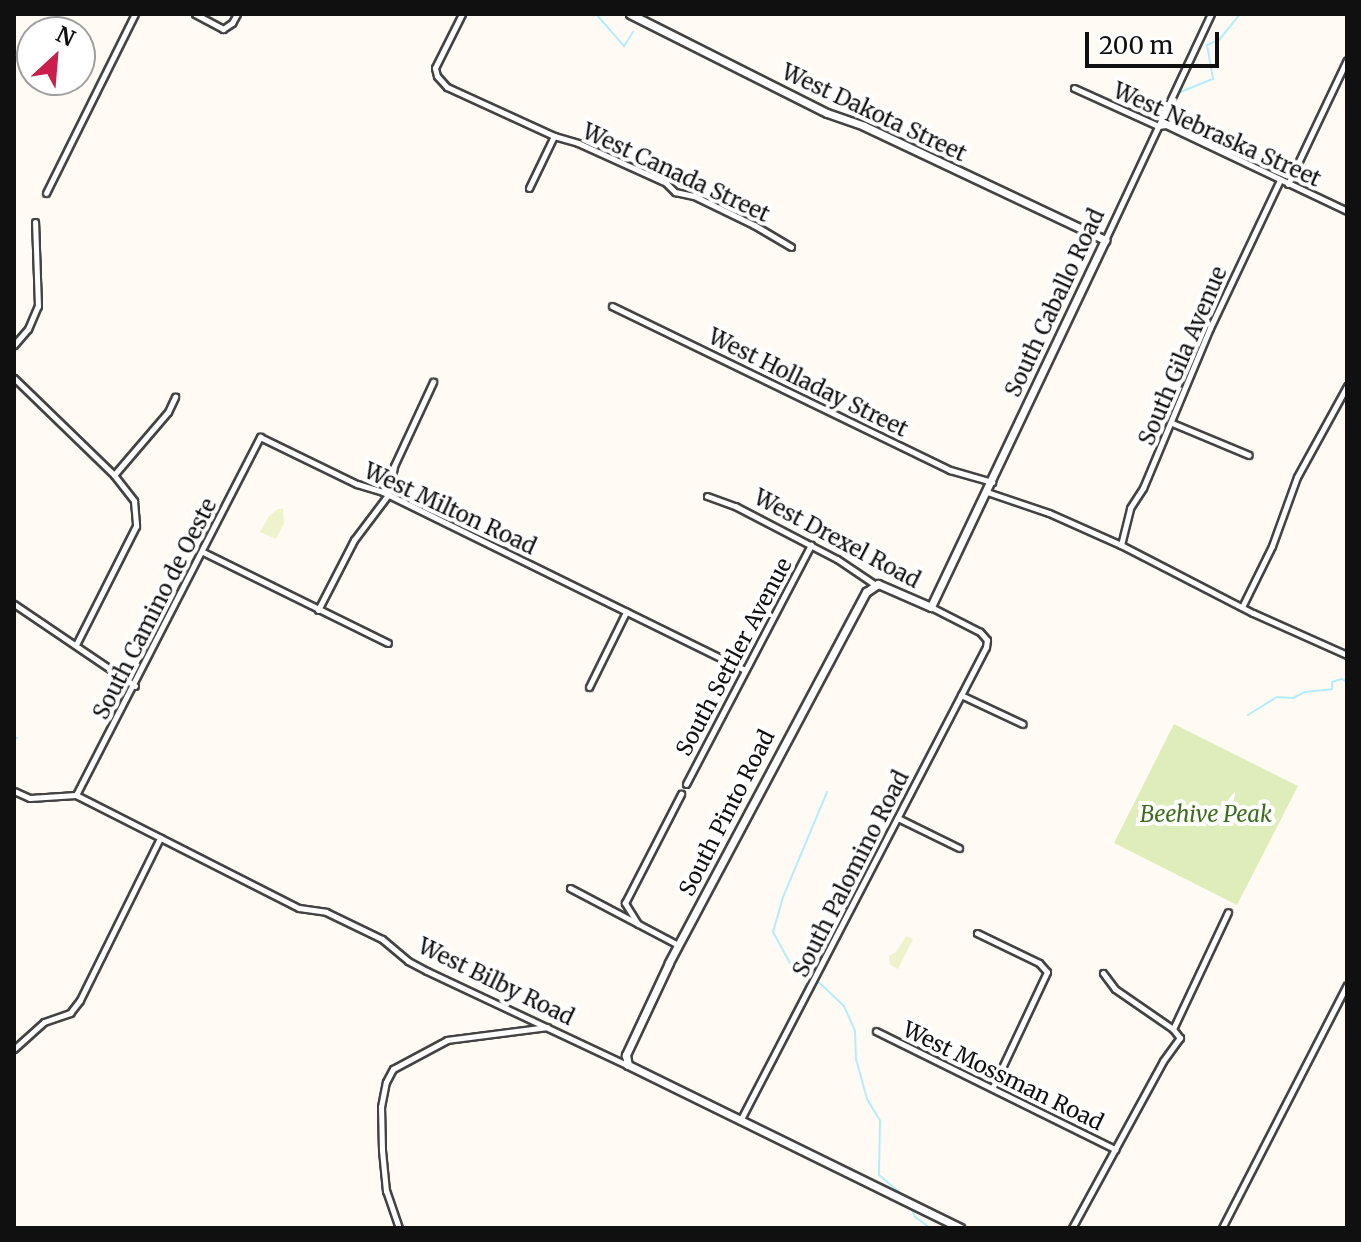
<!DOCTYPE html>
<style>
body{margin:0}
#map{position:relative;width:1361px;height:1242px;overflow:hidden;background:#fffaf3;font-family:Merriweather,serif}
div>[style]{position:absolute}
.green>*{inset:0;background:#dfedba}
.pitch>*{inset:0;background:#eef3cc}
.stream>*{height:2px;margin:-1px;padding:0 1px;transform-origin:1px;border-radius:1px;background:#b5eefa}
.roads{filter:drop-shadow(2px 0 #434343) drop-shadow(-2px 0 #434343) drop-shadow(0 2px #434343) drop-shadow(0 -2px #434343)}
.minor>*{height:5px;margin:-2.5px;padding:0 2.5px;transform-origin:2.5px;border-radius:2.5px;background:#fff}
.tertiary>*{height:7px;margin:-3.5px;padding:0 3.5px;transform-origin:3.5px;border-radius:3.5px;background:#fff}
span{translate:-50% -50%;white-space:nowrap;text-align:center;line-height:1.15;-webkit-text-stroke:8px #fff;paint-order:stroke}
.street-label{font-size:22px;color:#101010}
.park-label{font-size:22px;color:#3d6d1b;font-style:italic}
.frame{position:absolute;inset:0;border:16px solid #101010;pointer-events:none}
.north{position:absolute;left:16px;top:16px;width:80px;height:80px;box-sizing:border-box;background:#fff;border:2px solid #9f9f9f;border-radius:50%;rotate:26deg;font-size:22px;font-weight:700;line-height:32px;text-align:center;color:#101010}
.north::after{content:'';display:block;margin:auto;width:28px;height:36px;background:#c91f4a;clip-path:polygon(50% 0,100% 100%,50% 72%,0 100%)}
.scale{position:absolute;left:1085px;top:32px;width:134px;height:36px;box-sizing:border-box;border:4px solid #101010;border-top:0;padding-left:10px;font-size:24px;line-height:28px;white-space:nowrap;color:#101010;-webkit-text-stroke:6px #fff;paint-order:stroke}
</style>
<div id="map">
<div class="green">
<div style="clip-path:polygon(1174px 724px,1298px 786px,1237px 905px,1114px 843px)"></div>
</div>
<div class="pitch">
<div style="clip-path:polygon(278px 509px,283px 509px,284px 523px,276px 539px,260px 532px,269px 516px)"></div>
<div style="clip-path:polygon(906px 936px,913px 939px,898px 969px,890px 965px,889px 956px,896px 952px)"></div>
</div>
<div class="stream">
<div style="left:596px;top:14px;width:43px;rotate:48.8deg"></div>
<div style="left:624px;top:46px;width:17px;rotate:-57deg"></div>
<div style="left:1178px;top:93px;width:38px;rotate:-22deg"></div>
<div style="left:1213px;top:79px;width:35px;rotate:-100deg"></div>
<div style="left:1207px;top:45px;width:13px;rotate:-23deg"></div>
<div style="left:1219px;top:40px;width:33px;rotate:-51deg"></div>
<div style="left:1248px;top:715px;width:34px;rotate:-32deg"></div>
<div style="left:1277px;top:697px;width:16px;rotate:4deg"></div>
<div style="left:1293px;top:698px;width:13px;rotate:-27deg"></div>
<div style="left:1305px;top:692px;width:27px;rotate:-6deg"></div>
<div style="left:1332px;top:689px;width:7px;rotate:-90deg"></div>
<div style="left:1332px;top:682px;width:10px;rotate:-17deg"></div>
<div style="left:1342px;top:679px;width:6px;rotate:31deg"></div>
<div style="left:14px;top:736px;width:4px;rotate:34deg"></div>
<div style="left:827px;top:792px;width:114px;rotate:112.7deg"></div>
<div style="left:783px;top:897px;width:36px;rotate:106deg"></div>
<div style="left:773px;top:932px;width:48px;rotate:61.3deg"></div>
<div style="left:796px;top:974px;width:26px;rotate:21deg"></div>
<div style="left:820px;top:983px;width:33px;rotate:44deg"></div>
<div style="left:844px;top:1006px;width:27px;rotate:66deg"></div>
<div style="left:855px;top:1031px;width:28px;rotate:88deg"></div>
<div style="left:856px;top:1059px;width:41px;rotate:74.6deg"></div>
<div style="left:867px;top:1099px;width:26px;rotate:59deg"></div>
<div style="left:880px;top:1121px;width:54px;rotate:91.1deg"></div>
<div style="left:879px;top:1175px;width:35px;rotate:40deg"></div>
<div style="left:911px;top:1207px;width:11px;rotate:68deg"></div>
<div style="left:915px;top:1217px;width:19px;rotate:36deg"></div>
</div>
<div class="roads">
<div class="minor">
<div style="left:195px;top:14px;width:32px;rotate:28deg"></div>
<div style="left:223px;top:29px;width:11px;rotate:-34deg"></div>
<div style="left:232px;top:23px;width:10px;rotate:-61deg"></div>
<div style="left:462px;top:14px;width:60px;rotate:116.6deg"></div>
<div style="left:435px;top:68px;width:8px;rotate:76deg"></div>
<div style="left:437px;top:76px;width:15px;rotate:48deg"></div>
<div style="left:447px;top:87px;width:118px;rotate:24.6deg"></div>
<div style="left:1074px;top:88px;width:92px;rotate:24.3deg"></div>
<div style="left:1158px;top:126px;width:8px;rotate:-7deg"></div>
<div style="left:1166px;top:125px;width:200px;rotate:25.4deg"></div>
<div style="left:1288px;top:184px;width:137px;rotate:-64.6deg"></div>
<div style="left:529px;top:188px;width:58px;rotate:-64.3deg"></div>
<div style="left:554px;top:136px;width:25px;rotate:16deg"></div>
<div style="left:578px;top:143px;width:97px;rotate:24.4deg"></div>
<div style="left:666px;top:183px;width:13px;rotate:45deg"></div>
<div style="left:675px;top:192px;width:19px;rotate:12deg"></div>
<div style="left:694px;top:196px;width:67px;rotate:25.8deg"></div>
<div style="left:754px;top:225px;width:43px;rotate:30.7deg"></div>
<div style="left:46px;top:193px;width:200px;rotate:-63.6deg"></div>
<div style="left:1105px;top:240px;width:250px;rotate:-64.9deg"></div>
<div style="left:612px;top:306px;width:376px;rotate:25.9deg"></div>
<div style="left:950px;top:470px;width:44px;rotate:15.9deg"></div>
<div style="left:14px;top:345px;width:21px;rotate:-49deg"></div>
<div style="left:28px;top:329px;width:25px;rotate:-67deg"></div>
<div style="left:38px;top:306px;width:84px;rotate:-92deg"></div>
<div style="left:14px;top:378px;width:139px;rotate:44.1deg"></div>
<div style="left:114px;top:475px;width:33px;rotate:52deg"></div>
<div style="left:134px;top:501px;width:25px;rotate:85deg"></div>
<div style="left:136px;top:526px;width:131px;rotate:116.8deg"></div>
<div style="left:1172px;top:423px;width:83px;rotate:22.6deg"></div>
<div style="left:114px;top:475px;width:83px;rotate:-49.4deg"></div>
<div style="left:168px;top:412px;width:17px;rotate:-65deg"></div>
<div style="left:987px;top:492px;width:65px;rotate:18.7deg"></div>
<div style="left:1049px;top:513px;width:79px;rotate:24deg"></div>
<div style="left:1121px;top:545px;width:148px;rotate:27.3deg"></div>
<div style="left:1253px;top:613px;width:103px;rotate:24.1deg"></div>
<div style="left:707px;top:496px;width:30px;rotate:20deg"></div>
<div style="left:735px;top:506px;width:115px;rotate:27.5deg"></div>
<div style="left:837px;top:559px;width:45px;rotate:34deg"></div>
<div style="left:1121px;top:545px;width:38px;rotate:-76deg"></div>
<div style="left:1130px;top:508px;width:24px;rotate:-57deg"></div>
<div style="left:1143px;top:488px;width:173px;rotate:-67.3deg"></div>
<div style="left:1210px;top:328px;width:164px;rotate:-64.7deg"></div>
<div style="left:203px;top:552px;width:206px;rotate:26.2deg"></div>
<div style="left:14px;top:604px;width:146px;rotate:34.1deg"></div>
<div style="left:1242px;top:607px;width:68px;rotate:-63.8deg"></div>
<div style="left:1272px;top:546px;width:73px;rotate:-70.1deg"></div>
<div style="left:1297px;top:477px;width:104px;rotate:-61.2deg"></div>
<div style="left:318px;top:610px;width:79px;rotate:-62.8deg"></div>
<div style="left:354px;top:540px;width:56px;rotate:-52.9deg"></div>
<div style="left:388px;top:495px;width:30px;rotate:-78deg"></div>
<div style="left:394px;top:466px;width:93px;rotate:-65.1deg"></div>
<div style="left:589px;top:687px;width:84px;rotate:-63.7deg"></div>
<div style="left:961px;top:695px;width:68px;rotate:25.1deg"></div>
<div style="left:686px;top:784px;width:270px;rotate:-62.4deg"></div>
<div style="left:14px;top:791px;width:17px;rotate:24deg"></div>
<div style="left:30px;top:798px;width:46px;rotate:-3.7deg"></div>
<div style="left:76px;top:795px;width:250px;rotate:26.9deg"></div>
<div style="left:299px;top:908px;width:27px;rotate:8deg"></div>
<div style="left:326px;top:912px;width:62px;rotate:25.7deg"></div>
<div style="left:382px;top:939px;width:34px;rotate:40deg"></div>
<div style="left:408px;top:961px;width:21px;rotate:28deg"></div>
<div style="left:427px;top:971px;width:221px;rotate:25.2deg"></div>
<div style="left:76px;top:795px;width:403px;rotate:-62.8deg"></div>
<div style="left:260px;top:437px;width:108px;rotate:25.9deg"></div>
<div style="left:357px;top:484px;width:27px;rotate:17deg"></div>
<div style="left:383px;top:492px;width:402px;rotate:26.2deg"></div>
<div style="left:898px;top:818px;width:68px;rotate:26.2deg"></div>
<div style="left:570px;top:888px;width:122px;rotate:27.8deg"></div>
<div style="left:638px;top:924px;width:25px;rotate:-122deg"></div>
<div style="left:625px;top:903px;width:123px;rotate:-62.8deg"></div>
<div style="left:977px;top:933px;width:69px;rotate:25.8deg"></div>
<div style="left:1039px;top:963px;width:12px;rotate:48deg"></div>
<div style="left:1047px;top:972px;width:127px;rotate:115.2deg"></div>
<div style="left:1103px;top:973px;width:20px;rotate:53deg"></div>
<div style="left:1115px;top:989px;width:70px;rotate:34.6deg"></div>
<div style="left:876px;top:1031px;width:267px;rotate:26.3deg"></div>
<div style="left:14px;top:1049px;width:40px;rotate:-42deg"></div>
<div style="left:44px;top:1022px;width:28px;rotate:-19deg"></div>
<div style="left:70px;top:1013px;width:16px;rotate:-52deg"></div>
<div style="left:80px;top:1000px;width:181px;rotate:-63.7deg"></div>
<div style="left:741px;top:1119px;width:532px;rotate:-62.57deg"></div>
<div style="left:986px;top:647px;width:7px;rotate:-82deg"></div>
<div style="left:987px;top:640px;width:11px;rotate:-131deg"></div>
<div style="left:980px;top:632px;width:55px;rotate:-153deg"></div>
<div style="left:399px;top:1228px;width:39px;rotate:-109deg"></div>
<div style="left:386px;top:1191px;width:41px;rotate:-95.6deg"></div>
<div style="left:382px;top:1150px;width:43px;rotate:-91.3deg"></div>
<div style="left:381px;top:1107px;width:25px;rotate:-79deg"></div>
<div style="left:386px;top:1082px;width:15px;rotate:-62deg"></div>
<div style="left:393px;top:1069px;width:61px;rotate:-28.2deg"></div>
<div style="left:447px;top:1040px;width:101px;rotate:-7.4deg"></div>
<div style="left:1072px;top:1228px;width:190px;rotate:-61.4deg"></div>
<div style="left:1163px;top:1061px;width:29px;rotate:-54deg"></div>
<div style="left:1180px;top:1038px;width:11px;rotate:-128deg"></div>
<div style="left:1173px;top:1029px;width:129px;rotate:-64.8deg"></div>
<div style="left:1222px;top:1228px;width:273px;rotate:-62.8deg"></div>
</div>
<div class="tertiary">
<div style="left:630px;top:14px;width:220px;rotate:26.7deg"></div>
<div style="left:827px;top:113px;width:39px;rotate:19deg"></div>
<div style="left:864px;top:126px;width:267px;rotate:25.3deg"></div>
<div style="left:1105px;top:240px;width:406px;rotate:115.4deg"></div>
<div style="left:931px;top:607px;width:58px;rotate:-156.5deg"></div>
<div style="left:878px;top:584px;width:14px;rotate:146deg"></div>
<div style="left:866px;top:592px;width:420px;rotate:118deg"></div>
<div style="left:669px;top:963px;width:102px;rotate:115.1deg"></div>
<div style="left:626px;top:1055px;width:10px;rotate:79deg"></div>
<div style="left:628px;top:1065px;width:370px;rotate:26.1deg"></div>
</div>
</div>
<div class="street-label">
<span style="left:874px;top:113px;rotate:25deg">West Dakota Street</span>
<span style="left:1217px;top:135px;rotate:24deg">West Nebraska Street</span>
<span style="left:676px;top:173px;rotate:25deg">West Canada Street</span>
<span style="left:1055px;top:303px;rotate:-65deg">South Caballo Road</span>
<span style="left:1183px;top:356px;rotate:-67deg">South Gila Avenue</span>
<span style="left:808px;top:383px;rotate:26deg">West Holladay Street</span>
<span style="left:450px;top:509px;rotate:25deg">West Milton Road</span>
<span style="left:837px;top:539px;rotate:28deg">West Drexel Road</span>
<span style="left:155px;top:609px;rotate:-63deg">South Camino de Oeste</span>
<span style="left:734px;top:657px;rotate:-62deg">South Settler Avenue</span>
<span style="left:727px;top:813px;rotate:-63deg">South Pinto Road</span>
<span style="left:851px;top:874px;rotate:-63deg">South Palomino Road</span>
<span style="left:496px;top:982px;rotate:26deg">West Bilby Road</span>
<span style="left:1003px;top:1076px;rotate:26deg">West Mossman Road</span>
</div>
<div class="park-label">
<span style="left:1206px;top:815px">Beehive Peak</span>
</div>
<div class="frame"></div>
<div class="north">N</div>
<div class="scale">200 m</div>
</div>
